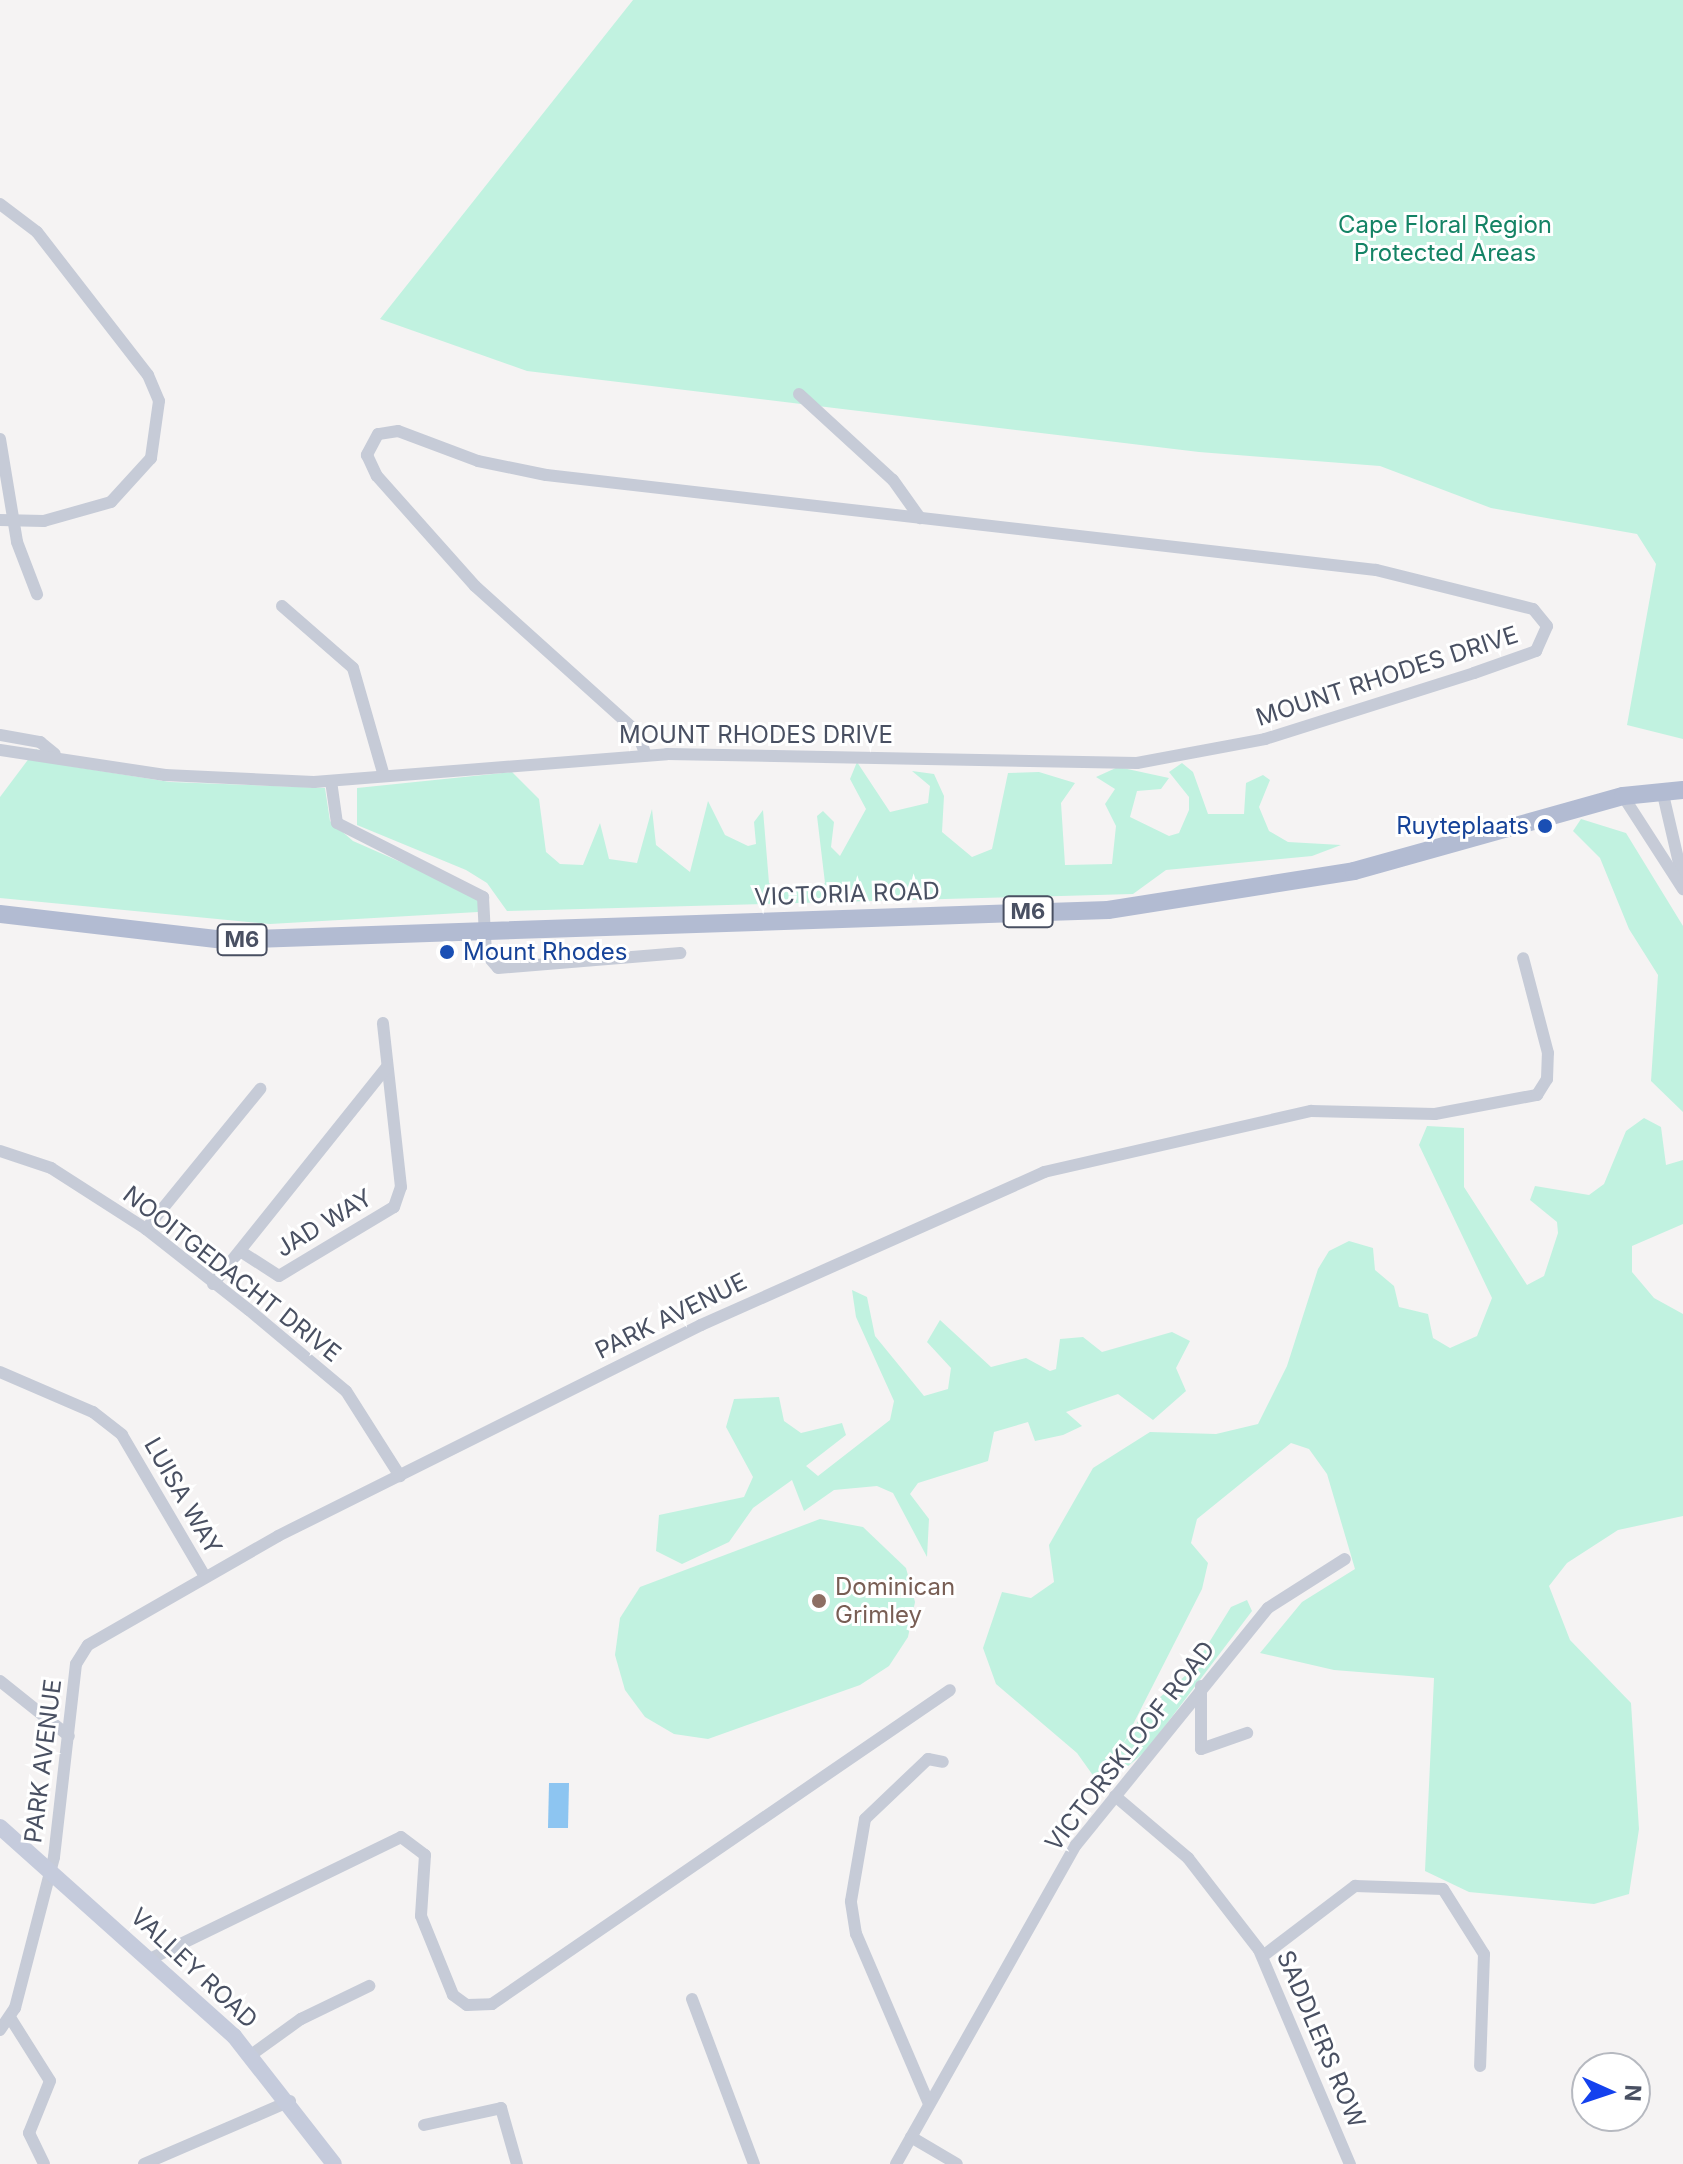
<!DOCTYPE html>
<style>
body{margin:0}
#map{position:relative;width:1683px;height:2164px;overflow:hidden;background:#f5f3f3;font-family:Inter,sans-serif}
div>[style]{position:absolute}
.green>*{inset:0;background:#c1f2e0}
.water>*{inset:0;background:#8dc5f1}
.street>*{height:12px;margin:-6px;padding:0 6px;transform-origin:6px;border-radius:6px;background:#c6cbd7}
.secondary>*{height:16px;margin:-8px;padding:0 8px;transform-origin:8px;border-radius:8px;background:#c5cbdc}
.primary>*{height:18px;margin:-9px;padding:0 9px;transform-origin:9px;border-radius:9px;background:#b2bbd2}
.dots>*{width:22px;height:22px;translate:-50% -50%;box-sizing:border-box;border:4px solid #fff;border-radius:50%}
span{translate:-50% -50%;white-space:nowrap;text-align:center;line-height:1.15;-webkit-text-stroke:6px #fff;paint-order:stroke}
.shield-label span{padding:2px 6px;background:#fff;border:2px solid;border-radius:6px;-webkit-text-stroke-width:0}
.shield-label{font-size:22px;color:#495062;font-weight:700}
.park-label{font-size:24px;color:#148365}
.street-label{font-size:24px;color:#495062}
.transit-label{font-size:24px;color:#164399}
.right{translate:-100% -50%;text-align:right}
.left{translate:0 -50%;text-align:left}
.education-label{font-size:24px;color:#785e54}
.north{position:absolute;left:1571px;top:2052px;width:80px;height:80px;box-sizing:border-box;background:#fff;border:2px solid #b6b9c0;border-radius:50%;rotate:93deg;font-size:22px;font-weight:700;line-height:32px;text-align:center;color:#495062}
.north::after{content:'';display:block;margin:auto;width:28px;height:36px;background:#1441ee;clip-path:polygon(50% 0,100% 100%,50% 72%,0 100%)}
</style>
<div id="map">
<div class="green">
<div style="clip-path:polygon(633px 0,1683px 0,1683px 739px,1627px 725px,1656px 564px,1637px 534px,1491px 508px,1380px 466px,1199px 452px,527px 371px,380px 319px)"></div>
<div style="clip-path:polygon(36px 749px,69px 766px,170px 782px,325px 788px,330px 821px,353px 841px,478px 896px,478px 912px,270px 924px,0 898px,0 797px)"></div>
<div style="clip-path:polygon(857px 762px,890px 812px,928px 803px,930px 786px,912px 771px,934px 774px,944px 796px,942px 832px,972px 857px,992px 849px,1008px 773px,1039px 772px,1075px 783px,1061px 803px,1065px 865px,1112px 864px,1116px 826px,1105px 804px,1115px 789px,1096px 777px,1118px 767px,1169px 778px,1161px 789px,1137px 791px,1130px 817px,1169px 836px,1179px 833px,1189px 810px,1189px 797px,1169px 772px,1182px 763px,1193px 772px,1208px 814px,1244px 814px,1246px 783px,1263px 775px,1270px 780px,1259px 807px,1269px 831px,1288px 842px,1341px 845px,1312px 856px,1166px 870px,1133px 894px,507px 911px,487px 883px,466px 870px,357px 825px,357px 788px,512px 772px,539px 799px,546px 852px,560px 864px,583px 865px,600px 823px,609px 859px,637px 863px,652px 809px,656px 845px,690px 872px,708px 801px,725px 835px,748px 846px,756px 844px,754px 822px,763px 810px,769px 883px,780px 891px,817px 890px,825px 883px,817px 816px,823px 811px,834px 822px,831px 847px,840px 856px,866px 809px,850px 779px)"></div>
<div style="clip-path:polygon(1581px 819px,1626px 833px,1683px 926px,1683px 1112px,1651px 1081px,1658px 975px,1629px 929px,1600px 858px,1573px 831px)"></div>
<div style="clip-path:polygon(1644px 1118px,1661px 1127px,1666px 1165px,1683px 1160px,1683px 1224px,1632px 1246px,1632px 1272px,1654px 1298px,1683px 1314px,1683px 1516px,1618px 1530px,1567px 1563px,1549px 1586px,1570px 1640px,1631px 1703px,1639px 1829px,1629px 1894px,1594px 1904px,1469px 1892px,1425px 1871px,1434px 1678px,1334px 1670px,1260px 1653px,1302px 1602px,1355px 1569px,1327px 1474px,1309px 1449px,1291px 1443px,1197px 1519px,1191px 1543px,1208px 1563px,1202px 1589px,1123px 1744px,1146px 1709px,1192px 1670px,1231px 1607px,1247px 1600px,1252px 1611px,1146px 1751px,1102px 1788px,1077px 1753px,996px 1684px,983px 1648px,1002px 1592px,1031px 1598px,1054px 1582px,1049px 1545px,1093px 1468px,1150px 1432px,1216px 1434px,1258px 1424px,1287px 1366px,1318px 1269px,1329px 1251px,1349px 1241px,1373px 1248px,1375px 1270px,1394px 1286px,1399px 1307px,1428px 1314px,1433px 1338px,1450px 1348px,1477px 1336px,1492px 1298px,1419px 1145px,1427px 1126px,1464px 1128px,1464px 1187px,1527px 1285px,1544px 1276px,1558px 1233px,1557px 1222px,1530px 1200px,1535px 1186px,1589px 1195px,1604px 1184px,1626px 1131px)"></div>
<div style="clip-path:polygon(852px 1290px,867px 1297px,875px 1336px,924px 1396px,948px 1389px,951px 1368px,927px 1342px,940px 1320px,991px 1367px,1026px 1358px,1050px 1371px,1056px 1369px,1060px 1339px,1083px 1337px,1102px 1352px,1172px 1332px,1190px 1341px,1176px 1368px,1186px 1391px,1153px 1420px,1118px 1394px,1066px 1412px,1082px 1426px,1063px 1435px,1035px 1441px,1028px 1422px,994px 1432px,988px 1461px,918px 1483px,910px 1494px,929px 1519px,927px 1557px,893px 1493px,877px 1486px,834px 1490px,804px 1511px,792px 1480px,753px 1508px,729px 1542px,682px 1564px,656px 1551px,659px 1515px,744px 1497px,753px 1477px,726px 1427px,734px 1399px,779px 1397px,784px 1421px,801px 1433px,842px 1423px,846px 1435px,806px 1466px,818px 1476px,890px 1420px,894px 1401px,856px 1317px)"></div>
<div style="clip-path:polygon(820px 1519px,863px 1527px,906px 1568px,915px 1602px,908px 1637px,889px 1666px,860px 1685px,708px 1739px,674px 1734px,645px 1717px,625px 1690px,615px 1655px,620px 1618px,640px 1587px)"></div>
</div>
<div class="water">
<div style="clip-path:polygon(549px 1783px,569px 1783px,568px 1828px,548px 1828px)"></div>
</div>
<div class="street">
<div style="left:0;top:204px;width:46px;rotate:37.1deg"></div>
<div style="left:37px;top:232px;width:181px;rotate:52.2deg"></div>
<div style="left:148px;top:375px;width:28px;rotate:67deg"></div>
<div style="left:159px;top:401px;width:58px;rotate:98deg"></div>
<div style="left:151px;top:458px;width:59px;rotate:132.3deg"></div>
<div style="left:111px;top:502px;width:70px;rotate:164.2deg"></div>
<div style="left:44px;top:521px;width:44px;rotate:-178.7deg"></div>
<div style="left:799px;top:394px;width:127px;rotate:42.5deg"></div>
<div style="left:893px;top:480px;width:47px;rotate:54.6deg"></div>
<div style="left:0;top:439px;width:104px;rotate:80.6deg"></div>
<div style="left:17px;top:542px;width:56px;rotate:69deg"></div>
<div style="left:282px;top:606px;width:94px;rotate:41.1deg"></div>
<div style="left:353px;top:668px;width:112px;rotate:74deg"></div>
<div style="left:0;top:735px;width:41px;rotate:9.9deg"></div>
<div style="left:40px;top:742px;width:19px;rotate:39deg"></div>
<div style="left:0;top:750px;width:167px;rotate:8.6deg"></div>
<div style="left:165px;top:775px;width:149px;rotate:2.7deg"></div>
<div style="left:314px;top:782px;width:354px;rotate:-4.5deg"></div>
<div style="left:667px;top:754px;width:470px;rotate:1.1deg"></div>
<div style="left:1137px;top:763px;width:130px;rotate:-10.6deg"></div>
<div style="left:1265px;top:739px;width:219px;rotate:-17.5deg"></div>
<div style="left:1474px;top:673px;width:66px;rotate:-19.5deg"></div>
<div style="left:1536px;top:651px;width:27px;rotate:-66deg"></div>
<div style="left:1547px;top:626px;width:22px;rotate:-129deg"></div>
<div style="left:1533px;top:609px;width:162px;rotate:-166deg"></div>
<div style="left:1376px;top:570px;width:835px;rotate:-173.47deg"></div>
<div style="left:546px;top:475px;width:69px;rotate:-168.4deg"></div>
<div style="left:478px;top:461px;width:85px;rotate:-159.4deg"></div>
<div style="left:398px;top:431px;width:20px;rotate:171deg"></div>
<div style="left:378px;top:434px;width:24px;rotate:118deg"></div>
<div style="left:367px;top:455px;width:23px;rotate:65deg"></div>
<div style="left:377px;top:476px;width:147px;rotate:48.3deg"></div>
<div style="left:475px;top:586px;width:218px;rotate:42deg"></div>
<div style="left:637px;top:732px;width:25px;rotate:69deg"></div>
<div style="left:331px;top:781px;width:42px;rotate:81.9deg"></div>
<div style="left:337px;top:823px;width:164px;rotate:26.9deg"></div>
<div style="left:483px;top:897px;width:57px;rotate:87deg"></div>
<div style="left:486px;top:954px;width:18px;rotate:49deg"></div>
<div style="left:498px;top:968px;width:183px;rotate:-4.7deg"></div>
<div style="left:1662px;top:790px;width:92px;rotate:76.9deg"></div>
<div style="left:1623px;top:796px;width:111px;rotate:57.2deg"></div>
<div style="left:0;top:1151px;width:54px;rotate:18.4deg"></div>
<div style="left:51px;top:1168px;width:113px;rotate:32.7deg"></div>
<div style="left:146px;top:1229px;width:131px;rotate:38.2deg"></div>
<div style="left:249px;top:1310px;width:126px;rotate:39.9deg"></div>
<div style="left:346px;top:1391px;width:101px;rotate:57.6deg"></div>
<div style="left:146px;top:1229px;width:181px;rotate:-50.8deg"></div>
<div style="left:240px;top:1251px;width:46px;rotate:32.7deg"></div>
<div style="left:279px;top:1276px;width:134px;rotate:-31deg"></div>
<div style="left:394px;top:1207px;width:21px;rotate:-71deg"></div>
<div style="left:401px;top:1187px;width:165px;rotate:-96.3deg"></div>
<div style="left:213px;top:1284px;width:277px;rotate:-51.3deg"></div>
<div style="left:0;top:1372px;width:101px;rotate:23.3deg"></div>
<div style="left:93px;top:1412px;width:37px;rotate:38deg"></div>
<div style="left:122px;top:1435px;width:162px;rotate:59.6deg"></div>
<div style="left:0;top:1681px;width:88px;rotate:38.6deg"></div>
<div style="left:1201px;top:1686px;width:63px;rotate:90deg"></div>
<div style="left:1201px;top:1749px;width:49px;rotate:-19.2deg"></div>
<div style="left:1115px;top:1796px;width:96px;rotate:40.3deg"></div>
<div style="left:1188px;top:1858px;width:116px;rotate:52.3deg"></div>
<div style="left:1259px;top:1950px;width:233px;rotate:67deg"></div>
<div style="left:1263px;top:1956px;width:116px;rotate:-37.3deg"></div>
<div style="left:1355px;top:1886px;width:88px;rotate:2deg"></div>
<div style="left:1443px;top:1889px;width:77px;rotate:57.8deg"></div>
<div style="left:1484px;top:1954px;width:112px;rotate:92deg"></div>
<div style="left:150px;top:1959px;width:279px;rotate:-25.9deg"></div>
<div style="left:401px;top:1837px;width:30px;rotate:37deg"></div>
<div style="left:425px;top:1855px;width:61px;rotate:93.8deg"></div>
<div style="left:421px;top:1916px;width:85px;rotate:67.9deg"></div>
<div style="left:453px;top:1995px;width:17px;rotate:36deg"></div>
<div style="left:467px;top:2005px;width:25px;rotate:-2deg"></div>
<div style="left:492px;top:2004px;width:555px;rotate:-34.43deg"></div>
<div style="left:692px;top:1999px;width:176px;rotate:69.4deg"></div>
<div style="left:11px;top:2019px;width:73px;rotate:57.8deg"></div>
<div style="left:50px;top:2081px;width:56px;rotate:112deg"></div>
<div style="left:29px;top:2133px;width:34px;rotate:64deg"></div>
<div style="left:0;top:2030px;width:27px;rotate:-56deg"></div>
<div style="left:15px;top:2008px;width:156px;rotate:-75.5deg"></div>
<div style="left:54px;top:1857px;width:194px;rotate:-83.5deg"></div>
<div style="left:76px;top:1664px;width:22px;rotate:-58deg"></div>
<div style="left:88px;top:1645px;width:219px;rotate:-29.8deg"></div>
<div style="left:278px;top:1536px;width:473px;rotate:-26.5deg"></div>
<div style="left:701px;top:1325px;width:376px;rotate:-24deg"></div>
<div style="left:1044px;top:1172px;width:274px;rotate:-12.9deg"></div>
<div style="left:1311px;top:1111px;width:124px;rotate:1.4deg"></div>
<div style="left:1435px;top:1114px;width:104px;rotate:-10.6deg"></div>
<div style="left:1537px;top:1095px;width:19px;rotate:-58deg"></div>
<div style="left:1547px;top:1079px;width:26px;rotate:-88deg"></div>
<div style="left:1548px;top:1053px;width:98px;rotate:-104.7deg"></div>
<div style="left:251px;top:2055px;width:62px;rotate:-35.8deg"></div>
<div style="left:301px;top:2019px;width:76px;rotate:-25.9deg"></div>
<div style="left:929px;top:2104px;width:185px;rotate:-113.2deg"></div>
<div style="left:856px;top:1934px;width:33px;rotate:-99deg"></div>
<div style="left:851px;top:1901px;width:83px;rotate:-80.3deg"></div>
<div style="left:865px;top:1819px;width:87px;rotate:-43.6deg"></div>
<div style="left:928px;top:1759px;width:15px;rotate:11deg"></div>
<div style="left:424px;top:2125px;width:79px;rotate:-12.4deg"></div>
<div style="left:501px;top:2108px;width:58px;rotate:74.1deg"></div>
<div style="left:911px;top:2137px;width:53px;rotate:30.4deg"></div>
<div style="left:144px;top:2164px;width:159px;rotate:-23.3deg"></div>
<div style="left:896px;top:2164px;width:366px;rotate:-60.6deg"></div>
<div style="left:1076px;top:1845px;width:305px;rotate:-51deg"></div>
<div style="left:1268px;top:1608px;width:91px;rotate:-32.5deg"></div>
</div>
<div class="secondary">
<div style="left:0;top:1827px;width:314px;rotate:41.8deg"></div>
<div style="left:234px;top:2036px;width:162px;rotate:52deg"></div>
</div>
<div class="primary">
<div style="left:0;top:914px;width:226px;rotate:6.6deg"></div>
<div style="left:225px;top:940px;width:884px;rotate:-1.95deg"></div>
<div style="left:1108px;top:910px;width:249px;rotate:-9deg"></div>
<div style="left:1354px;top:871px;width:279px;rotate:-15.6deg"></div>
<div style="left:1623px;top:796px;width:60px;rotate:-5.7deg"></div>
</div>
<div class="dots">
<div style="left:1545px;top:826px;background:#1a4fb4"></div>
<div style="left:447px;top:952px;background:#1a4fb4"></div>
<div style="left:819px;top:1601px;background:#8d6e63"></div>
</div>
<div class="shield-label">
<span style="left:1028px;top:912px">M6</span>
<span style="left:242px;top:940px">M6</span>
</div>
<div class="park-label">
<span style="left:1445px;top:239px">Cape Floral Region<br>Protected Areas</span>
</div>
<div class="street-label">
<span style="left:1387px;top:676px;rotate:-18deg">MOUNT RHODES DRIVE</span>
<span style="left:756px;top:735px">MOUNT RHODES DRIVE</span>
<span style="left:847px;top:894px;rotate:-2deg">VICTORIA ROAD</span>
<span style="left:324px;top:1223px;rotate:-31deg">JAD WAY</span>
<span style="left:232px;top:1274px;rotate:38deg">NOOITGEDACHT DRIVE</span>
<span style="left:671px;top:1316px;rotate:-26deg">PARK AVENUE</span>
<span style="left:183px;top:1496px;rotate:60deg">LUISA WAY</span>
<span style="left:1130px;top:1746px;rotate:-52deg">VICTORSKLOOF ROAD</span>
<span style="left:43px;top:1761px;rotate:-83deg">PARK AVENUE</span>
<span style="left:194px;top:1968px;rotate:43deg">VALLEY ROAD</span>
<span style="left:1321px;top:2039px;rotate:67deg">SADDLERS ROW</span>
</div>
<div class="transit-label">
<span class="right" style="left:1529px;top:826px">Ruyteplaats</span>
<span class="left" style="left:463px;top:952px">Mount Rhodes</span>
</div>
<div class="education-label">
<span class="left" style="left:835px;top:1601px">Dominican<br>Grimley</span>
</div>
<div class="north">N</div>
</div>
